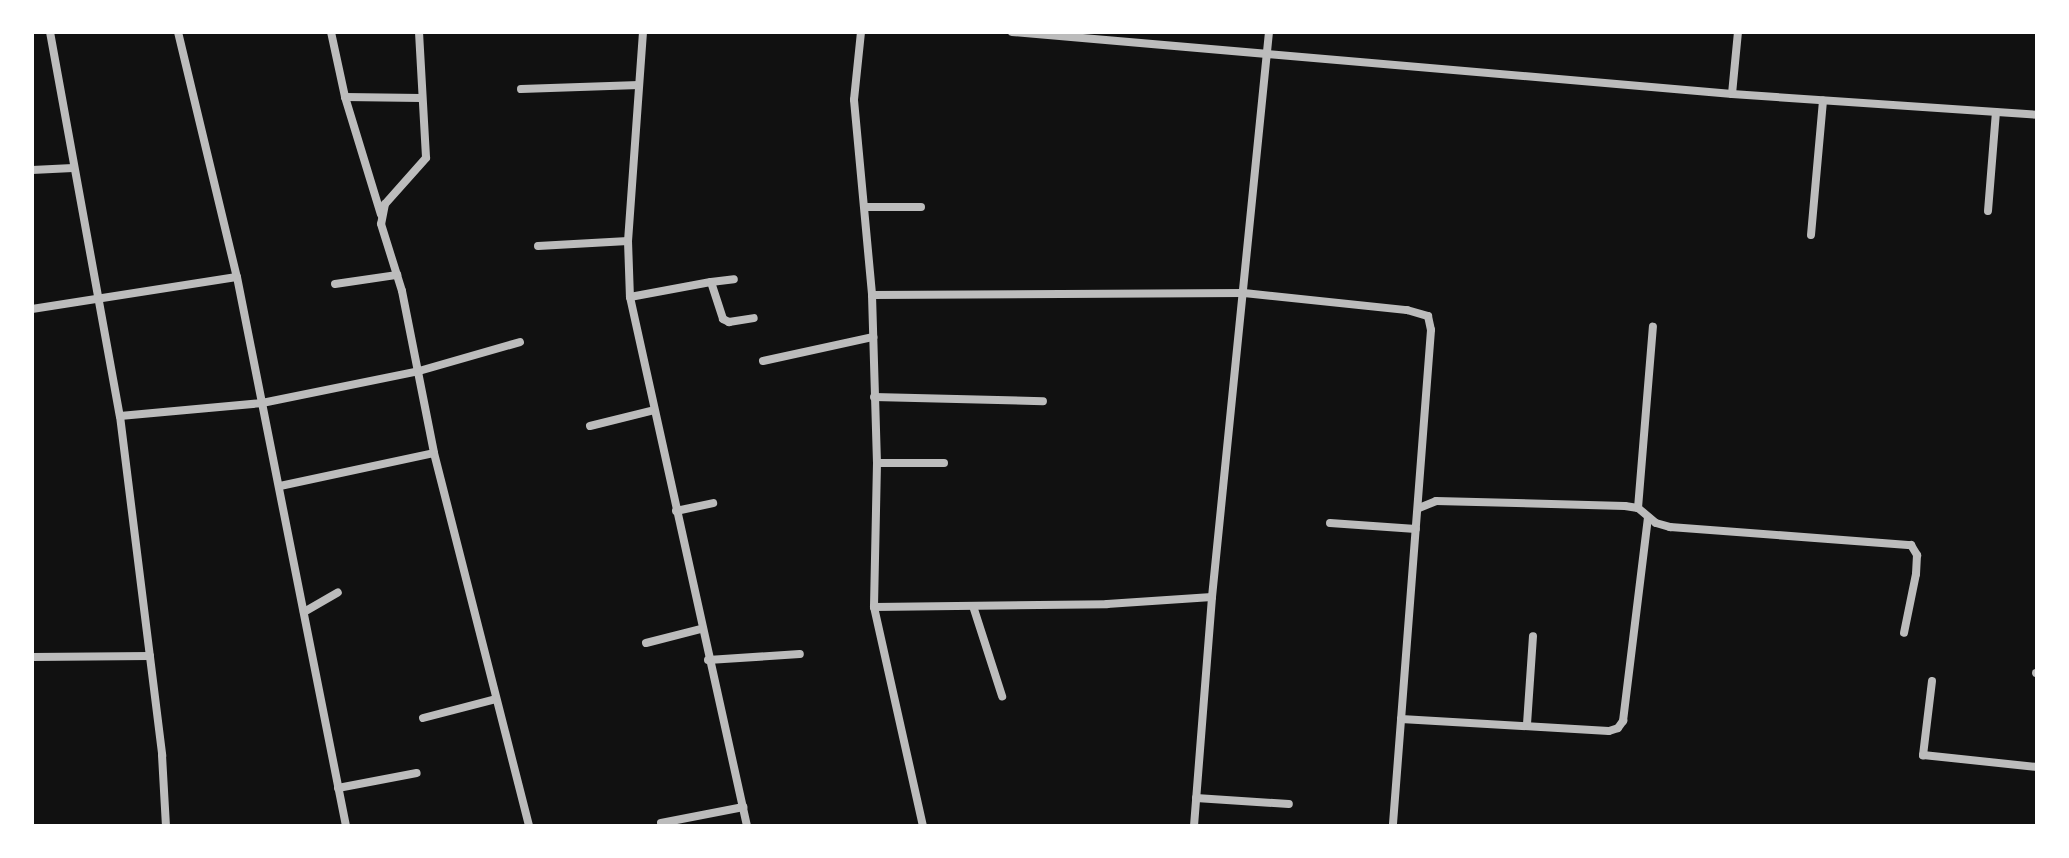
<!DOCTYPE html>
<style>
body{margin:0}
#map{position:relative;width:2069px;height:858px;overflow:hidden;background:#111;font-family:Overpass,sans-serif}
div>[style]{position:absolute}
.minor>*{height:8px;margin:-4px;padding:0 4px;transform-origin:4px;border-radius:4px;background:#bcbcbc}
span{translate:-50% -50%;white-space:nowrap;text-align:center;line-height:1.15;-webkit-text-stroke:6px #fff;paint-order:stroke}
.frame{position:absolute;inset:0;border:34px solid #fff;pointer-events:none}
</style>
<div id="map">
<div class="minor">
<div style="left:50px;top:32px;width:390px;rotate:79.7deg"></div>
<div style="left:120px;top:416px;width:342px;rotate:82.9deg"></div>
<div style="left:162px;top:755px;width:71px;rotate:86.8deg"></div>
<div style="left:178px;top:32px;width:252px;rotate:76.5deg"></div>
<div style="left:237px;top:277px;width:560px;rotate:78.77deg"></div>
<div style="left:331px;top:32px;width:66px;rotate:77.8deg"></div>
<div style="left:345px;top:97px;width:76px;rotate:0.8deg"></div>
<div style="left:419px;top:32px;width:126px;rotate:86.8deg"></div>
<div style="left:426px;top:158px;width:62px;rotate:131.7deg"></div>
<div style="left:385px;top:204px;width:20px;rotate:101deg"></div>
<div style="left:381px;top:224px;width:70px;rotate:72.6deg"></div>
<div style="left:402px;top:291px;width:165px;rotate:78.8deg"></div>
<div style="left:434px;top:453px;width:385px;rotate:75.7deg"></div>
<div style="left:643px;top:32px;width:210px;rotate:94.1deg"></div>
<div style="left:628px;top:241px;width:56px;rotate:88deg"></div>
<div style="left:630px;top:297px;width:542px;rotate:77.53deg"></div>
<div style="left:861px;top:32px;width:68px;rotate:95.9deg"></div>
<div style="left:854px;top:100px;width:196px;rotate:84.7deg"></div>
<div style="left:872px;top:295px;width:168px;rotate:88.3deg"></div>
<div style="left:877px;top:463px;width:144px;rotate:91.2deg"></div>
<div style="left:874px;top:607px;width:224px;rotate:77.4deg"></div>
<div style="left:1012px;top:32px;width:723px;rotate:4.92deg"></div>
<div style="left:1732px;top:94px;width:306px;rotate:3.9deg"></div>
<div style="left:521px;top:89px;width:118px;rotate:-1.9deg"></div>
<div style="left:1732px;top:94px;width:62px;rotate:-84.5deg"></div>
<div style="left:345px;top:97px;width:123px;rotate:73deg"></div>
<div style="left:32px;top:170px;width:41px;rotate:-2.8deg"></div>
<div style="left:865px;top:207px;width:56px"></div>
<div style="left:1988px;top:211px;width:99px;rotate:-85.4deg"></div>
<div style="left:1811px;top:235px;width:135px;rotate:-84.9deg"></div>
<div style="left:538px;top:246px;width:90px;rotate:-3.2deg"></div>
<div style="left:711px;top:282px;width:23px;rotate:-7deg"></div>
<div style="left:335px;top:284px;width:63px;rotate:-8.3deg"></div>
<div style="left:872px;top:295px;width:372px;rotate:-0.3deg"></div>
<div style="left:1244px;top:293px;width:164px;rotate:6deg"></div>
<div style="left:1407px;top:310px;width:22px;rotate:16deg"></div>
<div style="left:1428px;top:316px;width:14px;rotate:78deg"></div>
<div style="left:1431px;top:330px;width:497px;rotate:94.4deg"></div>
<div style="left:630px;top:297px;width:82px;rotate:-10.5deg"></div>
<div style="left:711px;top:282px;width:39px;rotate:72deg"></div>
<div style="left:723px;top:319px;width:7px;rotate:27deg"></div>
<div style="left:729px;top:322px;width:25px;rotate:-9deg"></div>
<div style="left:32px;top:309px;width:207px;rotate:-8.9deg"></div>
<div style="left:763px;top:361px;width:113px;rotate:-12.3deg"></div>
<div style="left:874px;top:397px;width:169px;rotate:1.4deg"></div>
<div style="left:120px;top:416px;width:143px;rotate:-5.2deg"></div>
<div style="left:262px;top:403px;width:160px;rotate:-11.5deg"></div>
<div style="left:419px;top:371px;width:105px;rotate:-16deg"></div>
<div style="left:590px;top:426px;width:66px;rotate:-14deg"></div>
<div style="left:877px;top:463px;width:67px"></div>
<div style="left:280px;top:486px;width:157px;rotate:-12.1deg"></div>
<div style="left:1419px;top:508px;width:18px;rotate:-22deg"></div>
<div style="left:1436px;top:501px;width:189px;rotate:1.5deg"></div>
<div style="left:1625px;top:506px;width:13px;rotate:9deg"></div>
<div style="left:1638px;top:508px;width:23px;rotate:40deg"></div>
<div style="left:1656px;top:523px;width:15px;rotate:16deg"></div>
<div style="left:1670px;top:527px;width:242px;rotate:4.3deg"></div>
<div style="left:1911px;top:545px;width:12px;rotate:59deg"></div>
<div style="left:1917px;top:555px;width:19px;rotate:93deg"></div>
<div style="left:1916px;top:574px;width:60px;rotate:101.5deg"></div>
<div style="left:1638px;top:508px;width:182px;rotate:-85.3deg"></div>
<div style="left:676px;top:511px;width:38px;rotate:-12deg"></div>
<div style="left:1330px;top:523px;width:86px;rotate:4deg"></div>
<div style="left:973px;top:606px;width:95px;rotate:72.1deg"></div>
<div style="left:874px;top:607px;width:233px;rotate:-0.7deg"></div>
<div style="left:1107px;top:604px;width:105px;rotate:-3.8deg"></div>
<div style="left:304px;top:612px;width:39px;rotate:-30deg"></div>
<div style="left:646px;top:643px;width:57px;rotate:-14.3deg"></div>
<div style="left:32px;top:657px;width:118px;rotate:-0.5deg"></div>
<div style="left:708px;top:660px;width:92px;rotate:-3.7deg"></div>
<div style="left:2036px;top:673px;width:1px"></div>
<div style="left:1932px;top:681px;width:75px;rotate:96.9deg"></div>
<div style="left:1923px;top:755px;width:115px;rotate:6deg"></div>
<div style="left:423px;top:718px;width:75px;rotate:-14.6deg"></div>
<div style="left:1401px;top:719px;width:208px;rotate:3.3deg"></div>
<div style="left:1609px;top:731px;width:9px;rotate:-18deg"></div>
<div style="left:1618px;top:728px;width:9px;rotate:-54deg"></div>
<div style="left:1623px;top:721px;width:205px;rotate:-83deg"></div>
<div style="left:1527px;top:724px;width:88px;rotate:-86.1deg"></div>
<div style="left:338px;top:788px;width:80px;rotate:-10.8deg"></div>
<div style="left:1196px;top:798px;width:93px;rotate:3.7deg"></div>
<div style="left:661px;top:823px;width:84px;rotate:-11deg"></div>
<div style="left:1194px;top:826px;width:230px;rotate:-85.5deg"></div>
<div style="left:1212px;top:597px;width:568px;rotate:-84.24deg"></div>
</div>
<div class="frame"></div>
</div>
